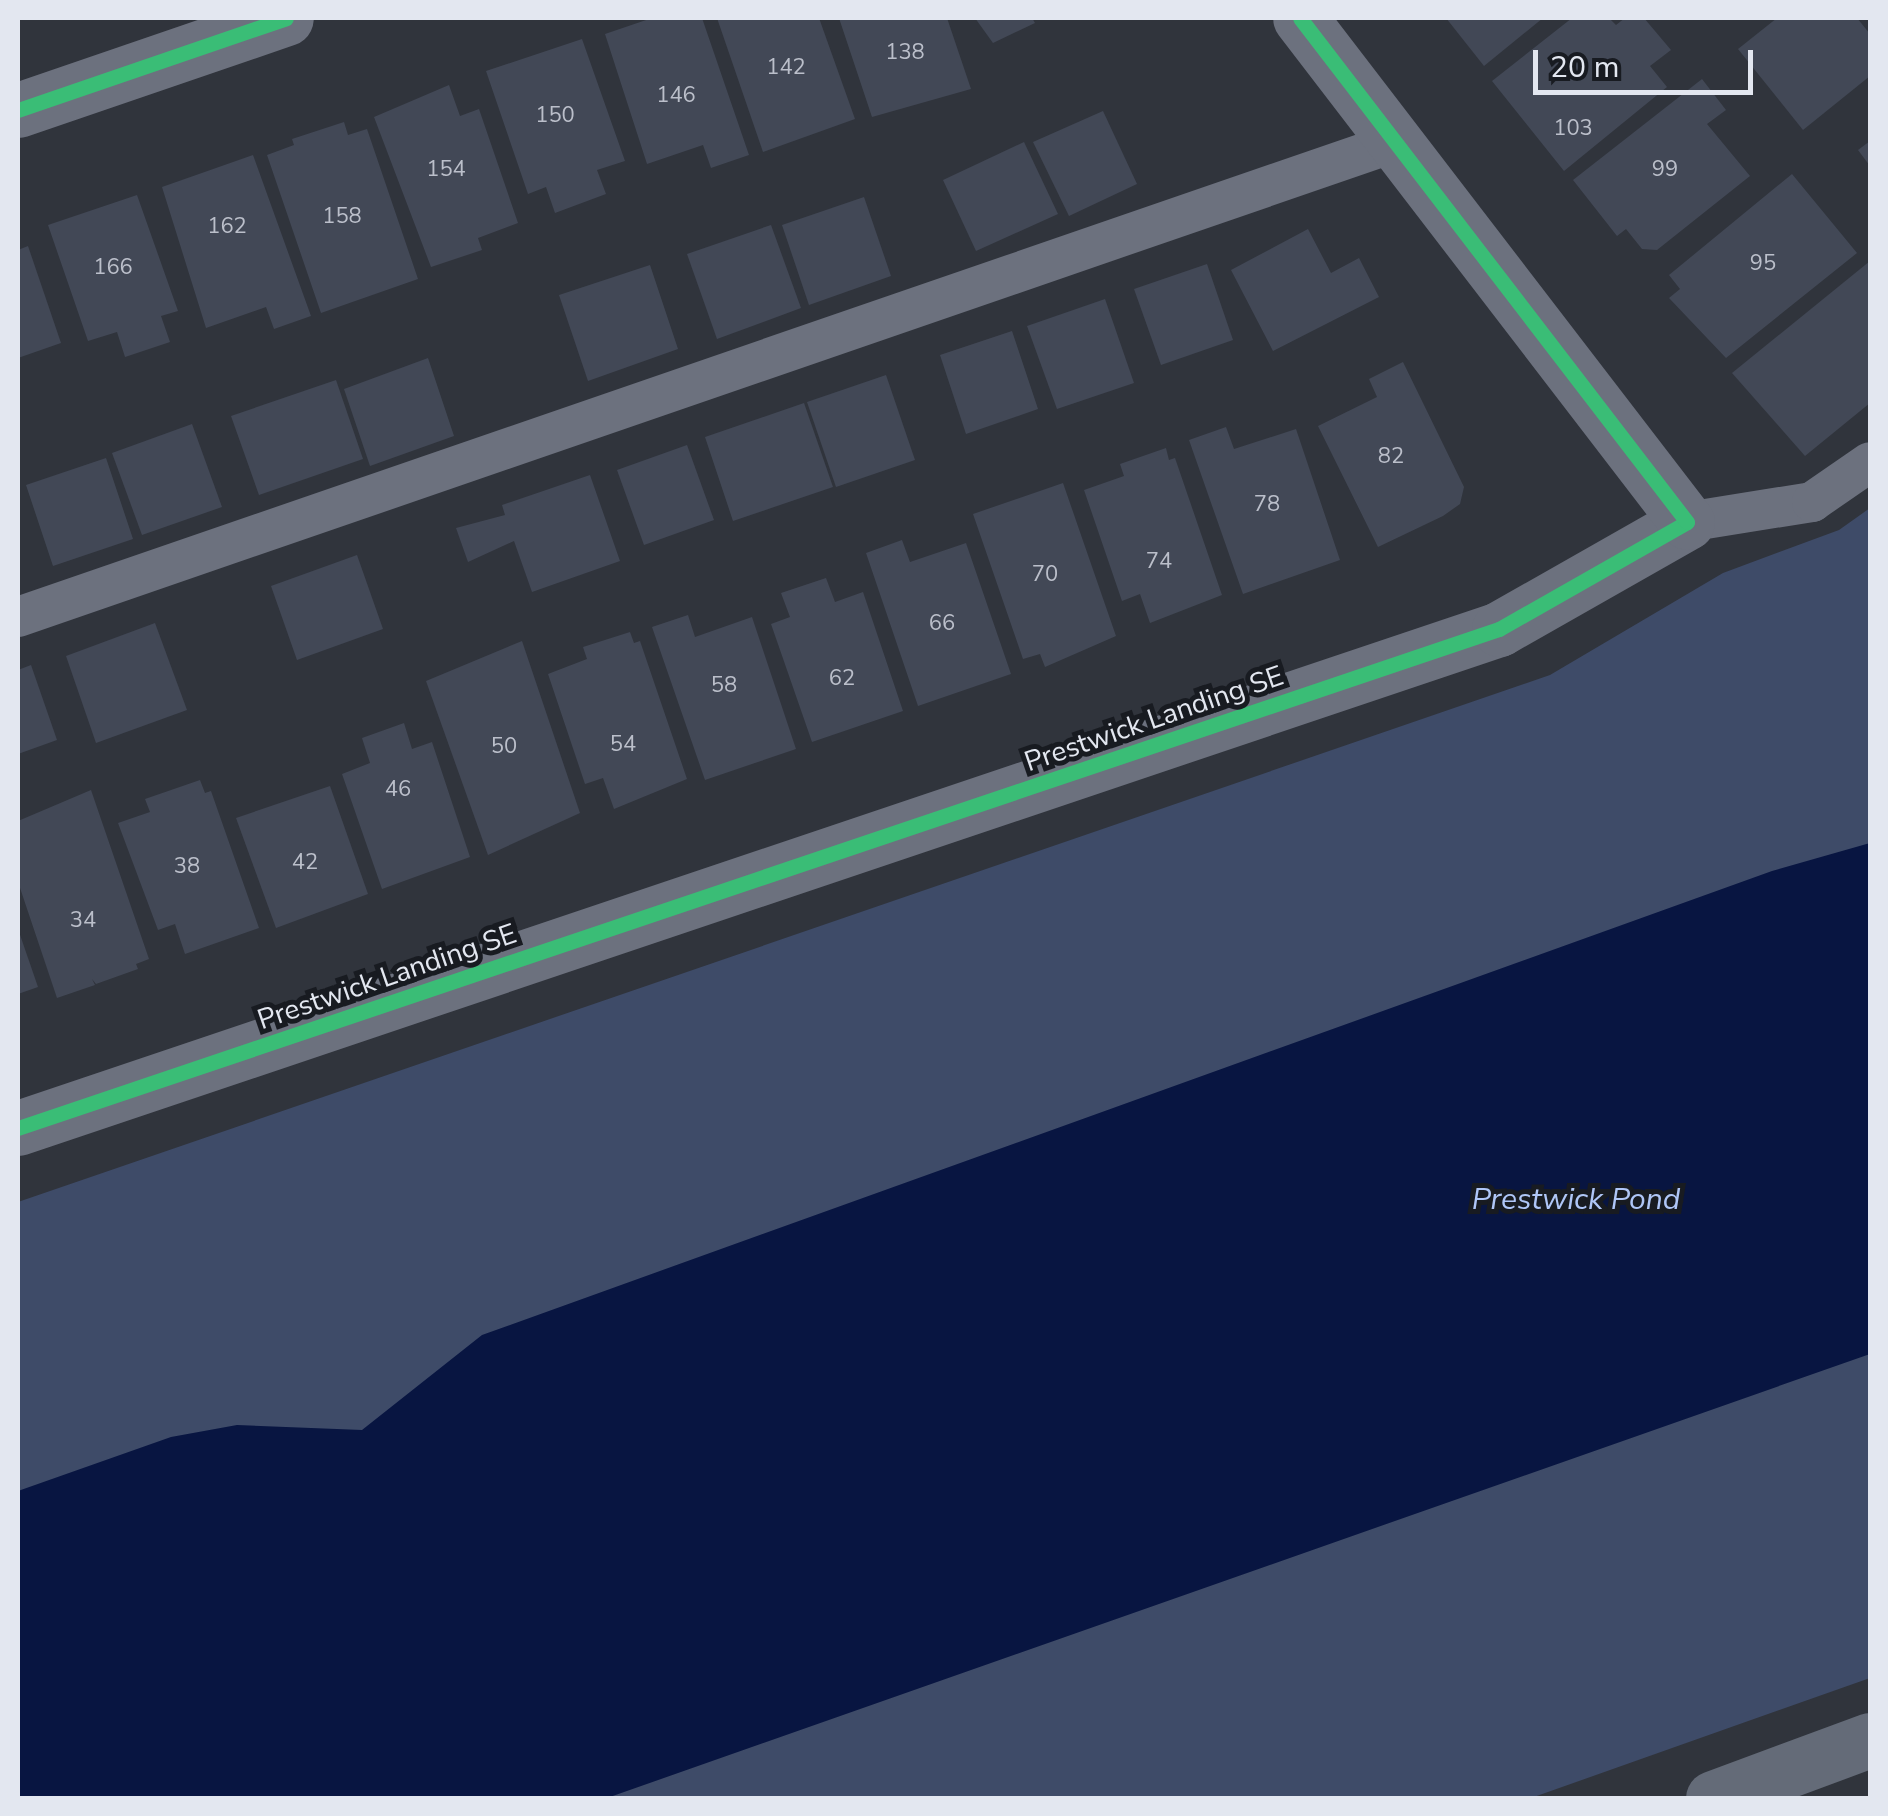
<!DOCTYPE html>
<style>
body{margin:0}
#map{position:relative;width:1888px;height:1816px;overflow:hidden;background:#30343c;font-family:"Nunito Sans",sans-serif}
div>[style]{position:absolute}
.green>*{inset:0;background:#3e4b68}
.water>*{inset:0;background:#081541}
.building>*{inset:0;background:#424856}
.lane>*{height:40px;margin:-20px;padding:0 20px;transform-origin:20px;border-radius:20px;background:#6c717e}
.street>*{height:55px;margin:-27.5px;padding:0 27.5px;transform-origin:27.5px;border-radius:27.5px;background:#6c717e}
.secondary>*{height:55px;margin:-27.5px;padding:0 27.5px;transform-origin:27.5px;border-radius:27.5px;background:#646b78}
.cycleway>*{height:15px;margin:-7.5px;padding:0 7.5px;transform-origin:7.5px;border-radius:7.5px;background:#3abd76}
span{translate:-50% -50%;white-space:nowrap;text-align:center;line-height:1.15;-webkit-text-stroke:10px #181b21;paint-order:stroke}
.number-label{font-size:22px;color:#bbbfca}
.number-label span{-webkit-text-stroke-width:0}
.street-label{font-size:28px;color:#e3e7f0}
.water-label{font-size:30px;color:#afc6f7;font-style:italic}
.frame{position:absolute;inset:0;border:20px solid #e3e7f0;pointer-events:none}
.scale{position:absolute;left:1533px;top:50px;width:220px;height:45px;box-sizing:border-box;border:5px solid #e3e7f0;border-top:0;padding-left:12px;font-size:30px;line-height:35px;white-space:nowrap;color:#e3e7f0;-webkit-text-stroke:8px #181b21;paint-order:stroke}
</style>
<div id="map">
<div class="green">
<div style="clip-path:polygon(1870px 508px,1870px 1678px,1531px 1798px,18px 1798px,18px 1202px,1550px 675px,1723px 573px,1839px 530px)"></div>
</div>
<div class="water">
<div style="clip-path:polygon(1870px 843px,1870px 1354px,607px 1798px,18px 1798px,18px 1491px,171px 1437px,237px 1425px,362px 1430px,482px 1335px,1772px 871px)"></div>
</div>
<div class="building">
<div style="clip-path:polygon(652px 18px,702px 18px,749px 155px,711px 168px,703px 145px,647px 164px,605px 34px)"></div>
<div style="clip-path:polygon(717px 18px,819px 18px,855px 119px,763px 152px)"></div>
<div style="clip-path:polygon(839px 18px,947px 18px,971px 89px,872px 117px)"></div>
<div style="clip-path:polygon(975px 18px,1032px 18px,1035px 23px,993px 43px)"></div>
<div style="clip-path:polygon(1446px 18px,1543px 18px,1484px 66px)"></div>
<div style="clip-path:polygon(1572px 18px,1609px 18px,1616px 25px,1625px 18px,1644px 18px,1671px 50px,1650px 66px,1667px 87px,1564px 171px,1492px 81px)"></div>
<div style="clip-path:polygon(1777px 18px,1857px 18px,1870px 34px,1870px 76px,1803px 130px,1738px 49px)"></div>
<div style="clip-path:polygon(582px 39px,625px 161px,597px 170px,606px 194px,555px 213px,546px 187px,528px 194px,486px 71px)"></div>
<div style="clip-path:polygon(1702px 79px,1726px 110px,1707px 124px,1750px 176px,1657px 250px,1642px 249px,1626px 229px,1617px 236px,1573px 180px)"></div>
<div style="clip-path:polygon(449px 85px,460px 116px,479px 109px,518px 223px,478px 238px,482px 250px,431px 267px,374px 117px)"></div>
<div style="clip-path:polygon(1103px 111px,1137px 184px,1069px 216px,1033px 142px)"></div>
<div style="clip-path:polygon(344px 122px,348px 135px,367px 129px,418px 279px,321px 313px,267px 155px,294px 145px,292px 139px)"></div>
<div style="clip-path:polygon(1870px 141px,1870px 166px,1858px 150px)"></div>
<div style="clip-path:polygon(1024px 142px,1058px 214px,976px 251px,943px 180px)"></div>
<div style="clip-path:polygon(253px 155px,311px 316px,274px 329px,266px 307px,206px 328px,162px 187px)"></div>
<div style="clip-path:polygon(1792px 174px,1857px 253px,1726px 358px,1669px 298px,1680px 289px,1669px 275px)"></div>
<div style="clip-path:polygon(137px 195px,178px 311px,161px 316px,170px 342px,125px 357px,117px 332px,88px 341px,48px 225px)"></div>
<div style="clip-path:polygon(864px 197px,891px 276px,809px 305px,782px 225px)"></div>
<div style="clip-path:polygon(771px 225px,801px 308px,717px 339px,687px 254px)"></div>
<div style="clip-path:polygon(1308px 229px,1331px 273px,1359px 258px,1379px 297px,1273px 351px,1231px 270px)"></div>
<div style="clip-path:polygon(28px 246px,61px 343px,18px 358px,18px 250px)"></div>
<div style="clip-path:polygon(1870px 261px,1870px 403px,1805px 456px,1732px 373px)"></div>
<div style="clip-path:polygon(1207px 264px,1233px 340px,1161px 365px,1134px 289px)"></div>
<div style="clip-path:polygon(650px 265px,678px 349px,588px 381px,559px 295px)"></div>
<div style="clip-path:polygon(1105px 299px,1134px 383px,1057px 409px,1027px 326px)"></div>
<div style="clip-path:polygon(1012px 331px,1038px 409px,966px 434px,940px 355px)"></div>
<div style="clip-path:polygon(428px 358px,454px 436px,370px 466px,344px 389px)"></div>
<div style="clip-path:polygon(1403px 362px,1464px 487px,1460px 504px,1443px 516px,1378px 547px,1318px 426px,1377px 397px,1369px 379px)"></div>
<div style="clip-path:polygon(886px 375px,915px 460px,836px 487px,807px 402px)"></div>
<div style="clip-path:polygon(336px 380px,363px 459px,259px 495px,231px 416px)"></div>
<div style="clip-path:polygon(804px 403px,833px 487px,733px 521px,705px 437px)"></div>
<div style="clip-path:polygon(192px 424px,222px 507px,142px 535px,112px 453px)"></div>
<div style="clip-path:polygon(1226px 427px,1234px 449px,1296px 429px,1340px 560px,1243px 594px,1189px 440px)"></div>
<div style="clip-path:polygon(687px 445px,714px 520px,644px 545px,617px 470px)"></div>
<div style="clip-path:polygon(1166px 448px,1169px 460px,1175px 458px,1222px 595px,1150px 623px,1140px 594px,1122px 601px,1084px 490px,1124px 476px,1120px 464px)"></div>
<div style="clip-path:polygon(106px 458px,133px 539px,53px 566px,26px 485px)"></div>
<div style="clip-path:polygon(590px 475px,620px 561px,532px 592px,514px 541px,468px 562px,456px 528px,505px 515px,502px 505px)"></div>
<div style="clip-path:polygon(1063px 483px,1116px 636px,1045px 667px,1040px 654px,1023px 659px,973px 514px)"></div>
<div style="clip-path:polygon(902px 540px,910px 562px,966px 543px,1011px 674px,918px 706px,866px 553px)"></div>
<div style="clip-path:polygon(357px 555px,383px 629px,297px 660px,271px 586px)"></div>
<div style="clip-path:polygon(826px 578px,835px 602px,863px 592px,903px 711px,812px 742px,771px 624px,790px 617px,781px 593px)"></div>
<div style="clip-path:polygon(688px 615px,695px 637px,752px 617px,796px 749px,705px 780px,652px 627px)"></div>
<div style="clip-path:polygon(155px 623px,187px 710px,96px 743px,66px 656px)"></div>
<div style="clip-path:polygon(630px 632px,634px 643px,640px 641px,687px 779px,614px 809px,603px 778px,585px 784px,548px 674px,587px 659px,583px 647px)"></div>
<div style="clip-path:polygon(522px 641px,580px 813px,488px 855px,426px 681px)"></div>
<div style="clip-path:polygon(31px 665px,57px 740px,18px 754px,18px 670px)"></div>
<div style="clip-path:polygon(404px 723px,412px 749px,432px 742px,470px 857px,382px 889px,342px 774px,370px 763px,362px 738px)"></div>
<div style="clip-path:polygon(200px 780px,205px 793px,211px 791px,259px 928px,185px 954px,175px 924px,158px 930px,118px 823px,150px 812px,145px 799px)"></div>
<div style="clip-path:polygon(330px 786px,368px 894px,276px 928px,236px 818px)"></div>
<div style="clip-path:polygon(91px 790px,149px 959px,136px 964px,138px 969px,96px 984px,92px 979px,95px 985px,57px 998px,18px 882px,18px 821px)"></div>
<div style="clip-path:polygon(18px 929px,38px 987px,18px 994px)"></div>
</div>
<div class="lane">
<div style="left:1687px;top:522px;width:127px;rotate:-9.1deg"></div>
<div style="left:1812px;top:502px;width:70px;rotate:-34.6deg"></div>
<div style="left:18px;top:617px;width:1458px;rotate:-19.02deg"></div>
</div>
<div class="street">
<div style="left:18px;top:110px;width:283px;rotate:-18.9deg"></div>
<div style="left:18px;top:1128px;width:1563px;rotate:-18.62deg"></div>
<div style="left:1499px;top:629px;width:216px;rotate:-29.6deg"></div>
<div style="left:1687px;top:522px;width:635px;rotate:-127.52deg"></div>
</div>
<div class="secondary">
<div style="left:1713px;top:1798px;width:167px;rotate:-20.3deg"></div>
</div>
<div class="cycleway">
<div style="left:18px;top:110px;width:283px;rotate:-18.9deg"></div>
<div style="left:18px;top:1128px;width:1563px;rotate:-18.62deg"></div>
<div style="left:1499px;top:629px;width:216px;rotate:-29.6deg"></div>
<div style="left:1687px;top:522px;width:635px;rotate:-127.52deg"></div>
</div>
<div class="number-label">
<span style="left:905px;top:53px">138</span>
<span style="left:786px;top:68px">142</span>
<span style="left:676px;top:96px">146</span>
<span style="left:555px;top:116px">150</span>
<span style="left:1573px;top:129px">103</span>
<span style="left:446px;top:170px">154</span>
<span style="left:1665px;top:170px">99</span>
<span style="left:342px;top:217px">158</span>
<span style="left:227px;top:227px">162</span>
<span style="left:1763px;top:264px">95</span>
<span style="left:113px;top:268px">166</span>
<span style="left:1391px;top:457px">82</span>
<span style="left:1267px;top:505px">78</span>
<span style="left:1159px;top:562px">74</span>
<span style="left:1045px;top:575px">70</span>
<span style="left:942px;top:624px">66</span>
<span style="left:842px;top:679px">62</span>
<span style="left:724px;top:686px">58</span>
<span style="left:623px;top:745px">54</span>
<span style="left:504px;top:747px">50</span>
<span style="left:398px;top:790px">46</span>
<span style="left:305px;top:863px">42</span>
<span style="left:187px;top:867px">38</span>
<span style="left:83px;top:921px">34</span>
</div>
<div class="street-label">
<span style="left:1154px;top:719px;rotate:-19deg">Prestwick Landing SE</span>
<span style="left:387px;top:977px;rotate:-19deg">Prestwick Landing SE</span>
</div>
<div class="water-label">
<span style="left:1576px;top:1200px">Prestwick Pond</span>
</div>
<div class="frame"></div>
<div class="scale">20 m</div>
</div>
